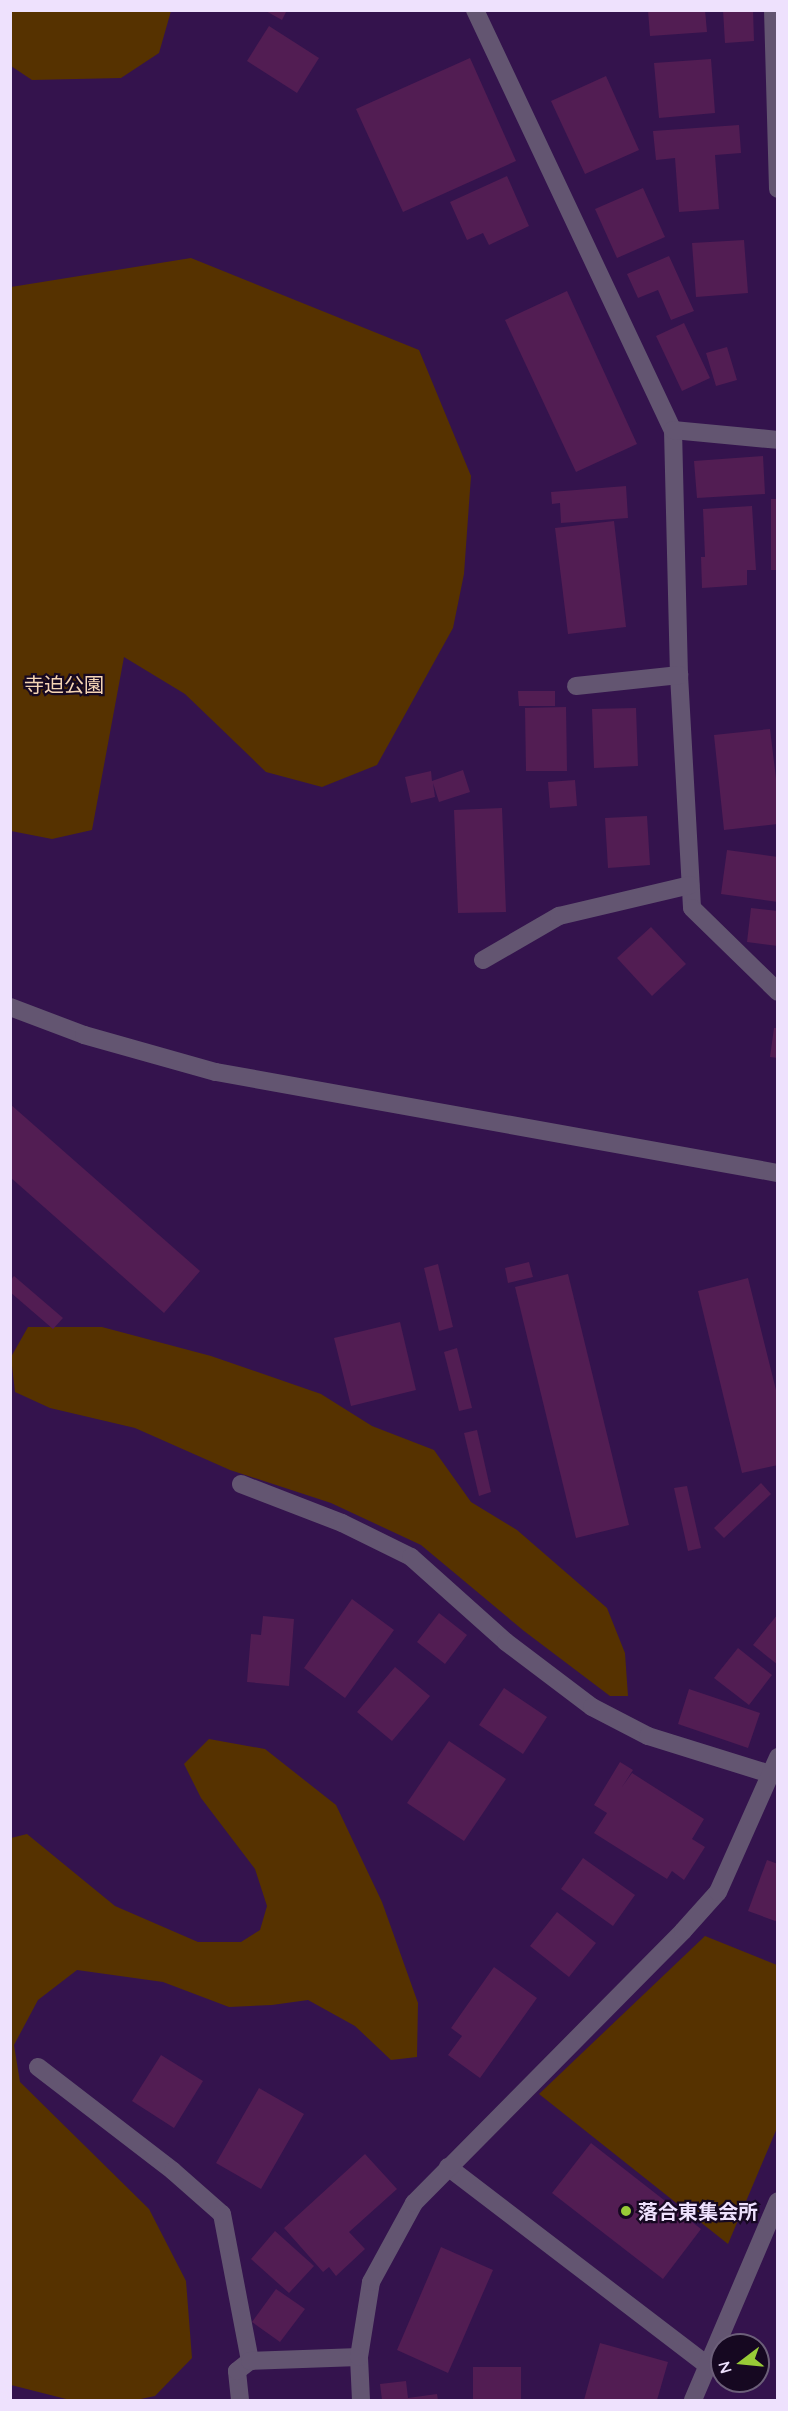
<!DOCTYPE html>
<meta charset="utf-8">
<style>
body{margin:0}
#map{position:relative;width:788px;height:2411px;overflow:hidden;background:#34134d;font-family:Quicksand,"Noto Sans JP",sans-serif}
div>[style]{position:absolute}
.green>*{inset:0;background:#563200}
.building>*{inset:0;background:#521d53}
.minor>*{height:18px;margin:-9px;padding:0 9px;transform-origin:9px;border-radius:9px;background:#635571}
.dots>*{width:16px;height:16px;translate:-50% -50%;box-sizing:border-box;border:3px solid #160821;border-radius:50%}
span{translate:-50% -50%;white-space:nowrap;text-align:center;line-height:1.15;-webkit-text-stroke:4.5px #160821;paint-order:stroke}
.park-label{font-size:20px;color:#f5d5b5}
.poi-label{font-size:20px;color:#eee1fd;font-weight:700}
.left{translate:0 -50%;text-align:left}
.frame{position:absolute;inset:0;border:12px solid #eee1fd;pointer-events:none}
.north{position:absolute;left:710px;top:2333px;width:60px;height:60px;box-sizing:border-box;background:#160821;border:2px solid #6c5f79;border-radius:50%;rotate:254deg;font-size:16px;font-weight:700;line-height:24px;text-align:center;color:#eee1fd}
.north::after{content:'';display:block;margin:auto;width:21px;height:27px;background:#98cb37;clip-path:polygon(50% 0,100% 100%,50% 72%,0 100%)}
</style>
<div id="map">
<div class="green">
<div style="clip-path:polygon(10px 11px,11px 10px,171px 11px,159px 53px,121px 78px,32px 80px,11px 66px)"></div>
<div style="clip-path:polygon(191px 258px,419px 350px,471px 476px,464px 574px,453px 628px,377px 765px,322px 787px,266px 772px,185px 694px,124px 657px,92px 830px,52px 839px,11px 831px,11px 287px)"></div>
<div style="clip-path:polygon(28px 1327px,102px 1327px,211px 1356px,321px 1394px,372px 1426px,434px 1450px,471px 1502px,517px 1530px,607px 1608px,625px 1653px,628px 1696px,610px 1696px,524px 1631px,421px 1545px,331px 1503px,230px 1470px,135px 1428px,50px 1408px,15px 1392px,11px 1357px)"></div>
<div style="clip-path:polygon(209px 1739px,265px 1749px,336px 1805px,382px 1902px,418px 2003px,417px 2057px,391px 2060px,355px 2026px,308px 2000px,272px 2005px,229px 2007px,163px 1982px,77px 1970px,38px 2000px,14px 2045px,20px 2082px,149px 2209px,186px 2281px,192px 2358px,155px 2396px,136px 2400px,70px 2400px,11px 2385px,11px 1838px,27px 1834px,115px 1906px,198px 1942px,241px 1942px,260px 1930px,267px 1906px,255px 1869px,201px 1798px,184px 1764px)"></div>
<div style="clip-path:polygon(705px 1936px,777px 1965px,777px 2128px,728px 2244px,539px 2094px)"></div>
</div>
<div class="building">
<div style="clip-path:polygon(264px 10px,287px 10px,282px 20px)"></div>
<div style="clip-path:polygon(648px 10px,705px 10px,707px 32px,650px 36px)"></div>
<div style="clip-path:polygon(723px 10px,753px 10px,754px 41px,725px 43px)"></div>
<div style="clip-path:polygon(269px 26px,319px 58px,297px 93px,247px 61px)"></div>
<div style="clip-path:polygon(470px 58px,516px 161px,403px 212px,356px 109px)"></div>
<div style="clip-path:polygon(711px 59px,715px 113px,659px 118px,654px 63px)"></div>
<div style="clip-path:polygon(606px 76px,639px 150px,585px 174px,551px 101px)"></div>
<div style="clip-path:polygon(739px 125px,741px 153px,715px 155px,719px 209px,679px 212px,675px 158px,656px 160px,653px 131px)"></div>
<div style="clip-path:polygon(507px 176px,529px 226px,489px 245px,483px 233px,467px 240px,450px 202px)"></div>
<div style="clip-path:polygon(643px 188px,665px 237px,617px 258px,595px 209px)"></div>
<div style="clip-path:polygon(744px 240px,748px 293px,696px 297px,692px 243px)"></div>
<div style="clip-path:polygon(669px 256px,694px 311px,671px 320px,658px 290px,638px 298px,627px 274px)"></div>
<div style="clip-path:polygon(567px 291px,637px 444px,576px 472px,505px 320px)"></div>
<div style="clip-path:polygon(684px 323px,710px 378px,682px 391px,656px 336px)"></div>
<div style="clip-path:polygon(727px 347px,737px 380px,716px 386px,706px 353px)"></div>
<div style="clip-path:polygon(763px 456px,765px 494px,697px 498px,694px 461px)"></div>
<div style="clip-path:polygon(626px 486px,628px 518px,561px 523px,560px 503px,552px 504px,551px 492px)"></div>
<div style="clip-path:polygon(771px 499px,778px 499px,778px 570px,771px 570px)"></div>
<div style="clip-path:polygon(752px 506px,756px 570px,747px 570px,747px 585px,702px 588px,701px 557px,705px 557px,703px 509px)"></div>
<div style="clip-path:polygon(614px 521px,626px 627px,568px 634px,555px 528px)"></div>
<div style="clip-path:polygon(518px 691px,555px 691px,555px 706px,519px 706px)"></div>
<div style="clip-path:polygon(566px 707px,567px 771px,526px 771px,525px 708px)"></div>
<div style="clip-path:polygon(636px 708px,638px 766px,594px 768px,592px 709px)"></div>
<div style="clip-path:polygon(770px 729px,778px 795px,778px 824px,724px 830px,714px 735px)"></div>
<div style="clip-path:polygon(463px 770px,470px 792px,439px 802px,433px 783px,435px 797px,411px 803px,405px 777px,431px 771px,432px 781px)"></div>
<div style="clip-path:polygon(575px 780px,577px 806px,550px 808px,548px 782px)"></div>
<div style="clip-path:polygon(502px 808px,506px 912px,458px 913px,454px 810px)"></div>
<div style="clip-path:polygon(647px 816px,650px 865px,608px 868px,605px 818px)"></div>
<div style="clip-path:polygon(727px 850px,778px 857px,778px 902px,721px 894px)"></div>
<div style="clip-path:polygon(751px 908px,778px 911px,778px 946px,747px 942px)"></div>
<div style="clip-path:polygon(651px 927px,686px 964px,652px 996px,617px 958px)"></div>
<div style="clip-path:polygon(774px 1028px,778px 1028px,778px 1058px,770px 1057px)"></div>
<div style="clip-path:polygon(10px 1104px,200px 1271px,164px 1313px,10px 1177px)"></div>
<div style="clip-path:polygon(529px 1262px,533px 1277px,508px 1283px,505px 1268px)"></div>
<div style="clip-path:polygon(438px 1264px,453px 1327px,439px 1331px,424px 1268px)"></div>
<div style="clip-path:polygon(568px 1274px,629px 1525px,576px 1538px,515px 1287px)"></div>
<div style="clip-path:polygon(14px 1276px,63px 1318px,53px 1329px,10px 1292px,10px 1281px)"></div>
<div style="clip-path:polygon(748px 1278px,778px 1398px,778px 1465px,742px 1473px,698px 1291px)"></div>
<div style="clip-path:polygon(400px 1322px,416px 1390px,351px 1406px,334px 1338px)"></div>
<div style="clip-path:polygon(457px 1348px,472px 1408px,459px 1411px,444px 1352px)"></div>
<div style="clip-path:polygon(477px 1430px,491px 1492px,479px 1496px,464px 1433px)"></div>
<div style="clip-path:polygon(761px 1483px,771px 1494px,724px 1538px,714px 1528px)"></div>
<div style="clip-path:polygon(687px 1486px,701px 1548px,688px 1551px,674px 1488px)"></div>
<div style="clip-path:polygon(352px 1599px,394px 1630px,345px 1698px,304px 1668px)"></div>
<div style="clip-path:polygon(439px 1613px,467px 1635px,445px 1664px,417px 1642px)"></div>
<div style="clip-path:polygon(778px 1614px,778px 1665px,753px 1645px)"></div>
<div style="clip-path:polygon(263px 1616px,294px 1619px,289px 1686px,247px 1682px,251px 1634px,261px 1635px)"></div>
<div style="clip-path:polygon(738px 1648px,772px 1675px,749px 1705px,714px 1678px)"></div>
<div style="clip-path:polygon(395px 1667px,430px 1696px,392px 1741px,357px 1712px)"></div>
<div style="clip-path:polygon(504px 1688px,547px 1717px,523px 1754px,479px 1725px)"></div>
<div style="clip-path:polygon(689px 1689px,760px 1713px,748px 1748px,678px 1724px)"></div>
<div style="clip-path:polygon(449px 1741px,506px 1779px,464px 1841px,407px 1803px)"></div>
<div style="clip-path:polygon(620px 1762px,633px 1770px,622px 1787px,632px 1773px,704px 1819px,692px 1839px,705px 1847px,684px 1880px,672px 1871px,667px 1879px,594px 1833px,607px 1813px,594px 1805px)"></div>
<div style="clip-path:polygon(583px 1858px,635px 1895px,613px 1926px,561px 1889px)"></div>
<div style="clip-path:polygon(767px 1860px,778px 1864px,778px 1922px,748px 1911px)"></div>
<div style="clip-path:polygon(557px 1912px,596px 1943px,569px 1977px,530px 1946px)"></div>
<div style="clip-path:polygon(494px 1967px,537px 1998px,480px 2078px,448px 2055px,462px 2036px,451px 2028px)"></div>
<div style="clip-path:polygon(161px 2055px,203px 2081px,174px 2128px,132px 2101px)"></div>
<div style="clip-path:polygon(259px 2088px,304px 2114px,261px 2189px,216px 2163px)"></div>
<div style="clip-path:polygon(591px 2143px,701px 2229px,663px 2279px,552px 2193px)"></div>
<div style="clip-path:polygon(365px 2154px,397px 2189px,349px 2232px,365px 2249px,336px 2276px,329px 2267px,323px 2272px,284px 2228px)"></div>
<div style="clip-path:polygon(275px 2231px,314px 2266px,289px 2293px,251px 2259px)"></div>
<div style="clip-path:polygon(441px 2247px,493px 2270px,448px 2373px,397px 2350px)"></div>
<div style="clip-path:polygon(276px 2289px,305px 2309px,280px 2342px,252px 2322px)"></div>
<div style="clip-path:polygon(600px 2343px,668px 2362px,657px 2400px,584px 2400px)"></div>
<div style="clip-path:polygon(473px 2367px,521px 2367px,521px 2400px,473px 2400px)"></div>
<div style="clip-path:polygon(406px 2381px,408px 2398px,437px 2394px,438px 2400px,382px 2400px,380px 2384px)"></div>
</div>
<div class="minor">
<div style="left:475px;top:10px;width:464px;rotate:64.8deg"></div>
<div style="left:673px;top:430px;width:245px;rotate:88.6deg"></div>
<div style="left:679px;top:675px;width:233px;rotate:86.8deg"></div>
<div style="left:692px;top:908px;width:120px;rotate:44.3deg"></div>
<div style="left:773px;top:10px;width:179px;rotate:88.4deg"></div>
<div style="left:673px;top:430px;width:105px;rotate:5.4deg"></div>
<div style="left:576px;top:686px;width:104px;rotate:-6.1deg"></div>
<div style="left:483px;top:960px;width:88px;rotate:-30.1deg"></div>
<div style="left:559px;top:916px;width:135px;rotate:-13.3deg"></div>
<div style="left:10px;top:1007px;width:79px;rotate:20.7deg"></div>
<div style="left:84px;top:1035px;width:137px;rotate:15.7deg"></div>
<div style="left:216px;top:1072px;width:571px;rotate:10.19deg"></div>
<div style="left:241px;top:1484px;width:108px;rotate:21.1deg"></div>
<div style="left:342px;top:1523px;width:77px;rotate:26.2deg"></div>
<div style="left:411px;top:1557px;width:127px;rotate:41.8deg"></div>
<div style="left:506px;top:1642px;width:108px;rotate:37.1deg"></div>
<div style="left:592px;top:1707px;width:63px;rotate:27.4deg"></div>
<div style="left:648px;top:1736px;width:128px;rotate:17.3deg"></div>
<div style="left:38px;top:2067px;width:170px;rotate:37.6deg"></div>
<div style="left:173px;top:2171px;width:65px;rotate:41.3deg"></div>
<div style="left:222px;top:2214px;width:150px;rotate:79.2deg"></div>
<div style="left:448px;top:2167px;width:326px;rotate:37.4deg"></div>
<div style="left:240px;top:2400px;width:29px;rotate:-96deg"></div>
<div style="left:237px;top:2371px;width:16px;rotate:-38deg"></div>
<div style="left:250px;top:2361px;width:109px;rotate:-2.1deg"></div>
<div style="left:361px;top:2400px;width:43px;rotate:-92.7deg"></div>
<div style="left:359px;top:2357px;width:76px;rotate:-80.9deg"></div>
<div style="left:371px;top:2282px;width:90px;rotate:-61.4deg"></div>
<div style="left:414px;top:2203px;width:383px;rotate:-45.3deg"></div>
<div style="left:683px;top:1931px;width:52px;rotate:-48.1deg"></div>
<div style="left:718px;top:1892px;width:148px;rotate:-66deg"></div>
<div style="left:693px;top:2400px;width:216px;rotate:-66.9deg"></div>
</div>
<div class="dots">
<div style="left:626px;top:2211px;background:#98cb37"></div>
</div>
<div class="park-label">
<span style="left:64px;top:684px">寺迫公園</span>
</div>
<div class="poi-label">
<span class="left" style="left:638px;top:2211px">落合東集会所</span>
</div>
<div class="frame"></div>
<div class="north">N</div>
</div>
